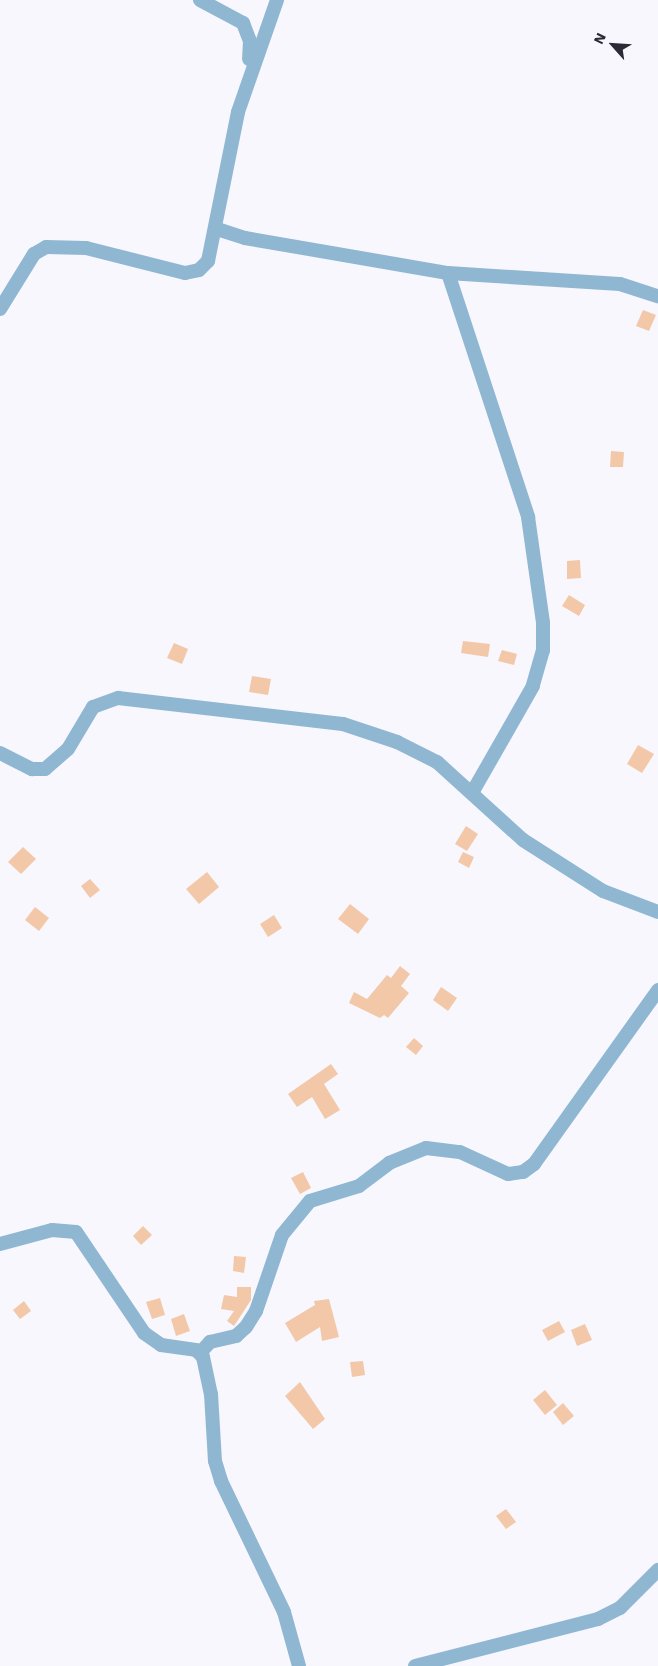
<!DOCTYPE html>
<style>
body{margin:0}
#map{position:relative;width:658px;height:1666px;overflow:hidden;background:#f8f7fe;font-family:"Work Sans",sans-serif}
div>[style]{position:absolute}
.building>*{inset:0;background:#f2c8a8}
.minor>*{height:14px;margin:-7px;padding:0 7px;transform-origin:7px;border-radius:7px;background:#90b7d1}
span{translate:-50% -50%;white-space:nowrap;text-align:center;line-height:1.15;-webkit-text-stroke:4.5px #f8f7fe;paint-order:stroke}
.north{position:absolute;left:588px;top:20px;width:50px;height:50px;-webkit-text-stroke:4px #f8f7fe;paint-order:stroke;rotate:296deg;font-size:14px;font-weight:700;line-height:20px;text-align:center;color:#2c2a35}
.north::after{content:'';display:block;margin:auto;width:18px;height:22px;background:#2c2a35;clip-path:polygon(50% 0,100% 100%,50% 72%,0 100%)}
</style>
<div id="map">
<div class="building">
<div style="clip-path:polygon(643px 310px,656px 315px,649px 331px,636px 326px)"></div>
<div style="clip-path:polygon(611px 451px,624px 452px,623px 467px,610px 467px)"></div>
<div style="clip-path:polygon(580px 560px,581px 578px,567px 579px,567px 561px)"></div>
<div style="clip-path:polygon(569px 595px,585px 605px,579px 616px,562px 606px)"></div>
<div style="clip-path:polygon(463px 641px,490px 644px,488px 657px,461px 653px)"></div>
<div style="clip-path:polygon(174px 643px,188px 649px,182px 664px,167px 658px)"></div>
<div style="clip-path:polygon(502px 650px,517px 654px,514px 665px,498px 661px)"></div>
<div style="clip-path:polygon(252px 676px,271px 679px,268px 695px,249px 692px)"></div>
<div style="clip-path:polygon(638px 745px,654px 754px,642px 773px,627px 764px)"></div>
<div style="clip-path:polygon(466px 826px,478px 834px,467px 851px,455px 844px)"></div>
<div style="clip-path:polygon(23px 847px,36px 859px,21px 874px,8px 862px)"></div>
<div style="clip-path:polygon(463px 852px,474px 857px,469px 868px,458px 862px)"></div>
<div style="clip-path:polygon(207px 872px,219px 887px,199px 904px,186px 889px)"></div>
<div style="clip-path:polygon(90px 879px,100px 890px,90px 898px,81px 886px)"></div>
<div style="clip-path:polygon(350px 904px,369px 919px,358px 934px,338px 919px)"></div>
<div style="clip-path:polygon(35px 907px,49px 918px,39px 931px,25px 920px)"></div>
<div style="clip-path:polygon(274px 915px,282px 928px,268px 937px,260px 924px)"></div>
<div style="clip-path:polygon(400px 966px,410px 974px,401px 986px,409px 993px,388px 1018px,384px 1015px,380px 1018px,349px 1003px,354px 992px,367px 999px,387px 975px,391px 978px)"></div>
<div style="clip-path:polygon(441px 987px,457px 998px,448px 1011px,433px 1000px)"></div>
<div style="clip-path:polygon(414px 1038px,423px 1046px,416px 1055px,406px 1047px)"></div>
<div style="clip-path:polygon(331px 1064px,338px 1074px,324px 1084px,340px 1110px,325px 1119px,312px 1097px,297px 1107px,288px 1094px)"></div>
<div style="clip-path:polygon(303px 1172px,311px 1188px,300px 1194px,291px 1178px)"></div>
<div style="clip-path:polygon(143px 1226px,152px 1235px,141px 1245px,133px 1236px)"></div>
<div style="clip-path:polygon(234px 1256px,246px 1257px,244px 1273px,233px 1271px)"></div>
<div style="clip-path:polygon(237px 1287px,251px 1287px,251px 1300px,234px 1326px,227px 1321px,234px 1311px,221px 1309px,224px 1295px,237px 1297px)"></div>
<div style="clip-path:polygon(160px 1298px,165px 1315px,152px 1319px,146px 1302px)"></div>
<div style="clip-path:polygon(329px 1299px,339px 1337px,322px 1341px,320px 1327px,296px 1342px,285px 1323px,315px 1305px,314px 1301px)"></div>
<div style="clip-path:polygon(24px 1301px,31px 1311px,20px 1319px,13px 1310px)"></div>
<div style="clip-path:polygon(184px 1314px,190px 1331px,176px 1336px,171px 1319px)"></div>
<div style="clip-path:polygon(559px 1321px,565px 1332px,548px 1341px,542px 1330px)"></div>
<div style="clip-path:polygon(585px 1324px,592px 1340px,577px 1346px,571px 1330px)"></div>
<div style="clip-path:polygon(363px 1361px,365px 1375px,352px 1377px,350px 1362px)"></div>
<div style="clip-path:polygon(300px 1382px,325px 1419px,313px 1429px,285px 1396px)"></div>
<div style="clip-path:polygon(545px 1390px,557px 1405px,545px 1415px,533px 1400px)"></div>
<div style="clip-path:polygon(563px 1403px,574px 1416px,563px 1425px,553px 1412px)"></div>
<div style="clip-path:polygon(506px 1509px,516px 1522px,506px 1529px,496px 1516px)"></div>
</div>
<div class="minor">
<div style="left:200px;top:0;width:49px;rotate:28.1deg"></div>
<div style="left:243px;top:23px;width:19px;rotate:69deg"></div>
<div style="left:250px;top:41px;width:18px;rotate:93deg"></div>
<div style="left:217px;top:229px;width:29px;rotate:18deg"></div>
<div style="left:245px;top:238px;width:206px;rotate:9.8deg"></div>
<div style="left:448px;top:273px;width:172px;rotate:3.7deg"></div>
<div style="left:620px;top:284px;width:40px;rotate:18deg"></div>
<div style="left:448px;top:273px;width:257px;rotate:71.8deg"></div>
<div style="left:528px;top:517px;width:107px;rotate:81.9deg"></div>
<div style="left:543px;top:623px;width:27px;rotate:90deg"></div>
<div style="left:543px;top:650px;width:37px;rotate:106deg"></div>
<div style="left:533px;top:686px;width:123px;rotate:119.7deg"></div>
<div style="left:0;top:309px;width:65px;rotate:-58.3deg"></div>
<div style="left:34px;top:254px;width:14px;rotate:-30deg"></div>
<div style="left:46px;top:247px;width:40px;rotate:1.4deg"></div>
<div style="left:86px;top:248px;width:102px;rotate:14.2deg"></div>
<div style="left:185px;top:273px;width:14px;rotate:-12deg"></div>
<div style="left:199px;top:270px;width:13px;rotate:-45deg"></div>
<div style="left:208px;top:261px;width:152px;rotate:-78.6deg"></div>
<div style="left:238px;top:112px;width:119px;rotate:-70.8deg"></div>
<div style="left:0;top:753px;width:36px;rotate:27deg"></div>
<div style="left:32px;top:769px;width:13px"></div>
<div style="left:45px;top:769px;width:30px;rotate:-41deg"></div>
<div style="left:68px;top:749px;width:49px;rotate:-59.2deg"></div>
<div style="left:93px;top:707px;width:27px;rotate:-20deg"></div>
<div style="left:118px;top:698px;width:226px;rotate:6.6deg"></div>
<div style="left:343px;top:724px;width:57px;rotate:18.4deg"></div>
<div style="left:397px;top:742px;width:45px;rotate:26.6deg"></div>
<div style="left:437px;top:762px;width:116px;rotate:42.2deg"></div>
<div style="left:523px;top:840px;width:95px;rotate:32.5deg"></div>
<div style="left:603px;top:891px;width:59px;rotate:20.9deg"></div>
<div style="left:0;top:1244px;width:54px;rotate:-15.1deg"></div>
<div style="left:52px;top:1230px;width:24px;rotate:5deg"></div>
<div style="left:76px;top:1232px;width:122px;rotate:56deg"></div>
<div style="left:144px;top:1333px;width:21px;rotate:35deg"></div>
<div style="left:161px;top:1345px;width:35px;rotate:8deg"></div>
<div style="left:196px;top:1350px;width:10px;rotate:45deg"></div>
<div style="left:203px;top:1357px;width:38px;rotate:78deg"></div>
<div style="left:211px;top:1394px;width:67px;rotate:86.6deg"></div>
<div style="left:215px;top:1461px;width:21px;rotate:73deg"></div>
<div style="left:221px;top:1481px;width:145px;rotate:64.3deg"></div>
<div style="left:284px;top:1612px;width:56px;rotate:74.5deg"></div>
<div style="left:200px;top:1353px;width:15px;rotate:-48deg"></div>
<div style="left:210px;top:1342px;width:27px;rotate:-13deg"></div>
<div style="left:236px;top:1336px;width:13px;rotate:-42deg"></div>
<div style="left:246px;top:1327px;width:19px;rotate:-58deg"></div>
<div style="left:256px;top:1311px;width:80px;rotate:-71.1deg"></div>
<div style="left:282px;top:1235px;width:44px;rotate:-50.5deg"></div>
<div style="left:310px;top:1201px;width:51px;rotate:-17deg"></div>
<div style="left:359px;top:1186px;width:38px;rotate:-37deg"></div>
<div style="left:389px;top:1163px;width:40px;rotate:-22deg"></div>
<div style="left:426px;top:1148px;width:34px;rotate:7deg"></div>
<div style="left:460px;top:1152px;width:53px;rotate:24.6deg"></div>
<div style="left:508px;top:1174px;width:15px;rotate:-8deg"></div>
<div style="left:523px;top:1172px;width:14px;rotate:-36deg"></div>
<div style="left:534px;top:1164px;width:214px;rotate:-54.5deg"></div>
<div style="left:415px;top:1666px;width:189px;rotate:-14.4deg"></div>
<div style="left:598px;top:1619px;width:25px;rotate:-27deg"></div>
<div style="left:620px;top:1608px;width:54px;rotate:-45deg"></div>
</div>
<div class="north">N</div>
</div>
